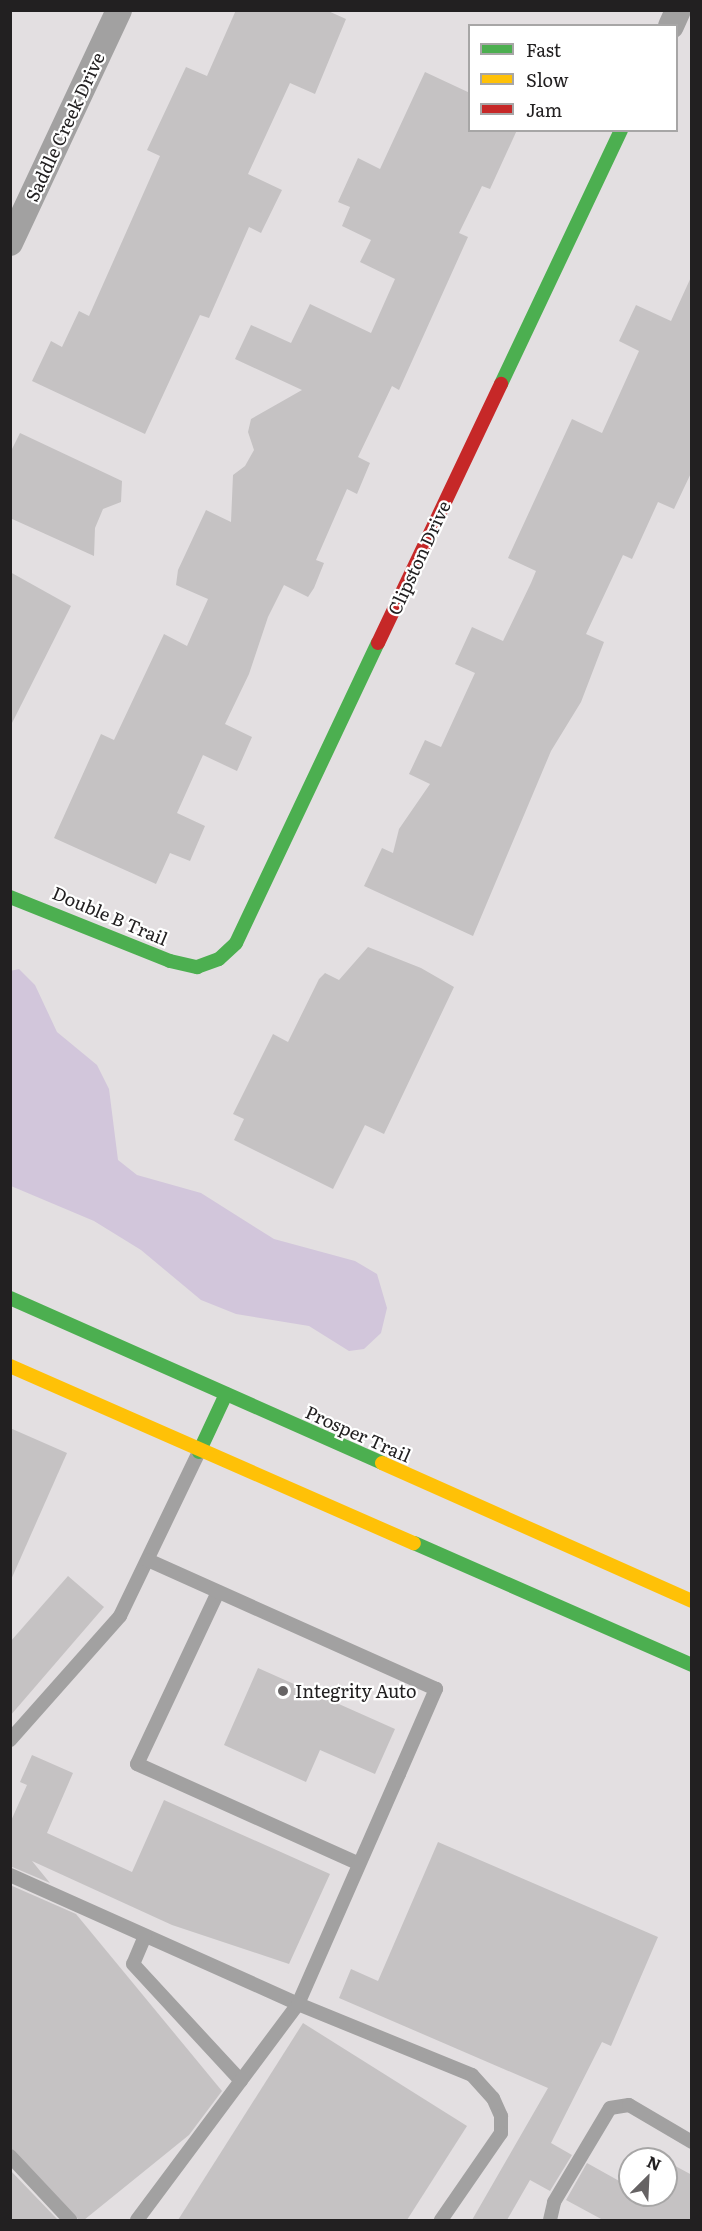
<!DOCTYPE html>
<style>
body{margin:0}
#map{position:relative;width:702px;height:2231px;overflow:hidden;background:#e3dfe1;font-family:Literata,serif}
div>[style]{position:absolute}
.water>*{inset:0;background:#d2c6db}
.building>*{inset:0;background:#c5c2c3}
.lane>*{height:14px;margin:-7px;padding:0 7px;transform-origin:7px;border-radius:7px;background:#a2a1a1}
.street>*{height:26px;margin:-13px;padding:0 13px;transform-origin:13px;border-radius:13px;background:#a2a1a1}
.fast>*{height:14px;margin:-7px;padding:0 7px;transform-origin:7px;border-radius:7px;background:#4caf50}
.slow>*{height:14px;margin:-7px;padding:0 7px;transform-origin:7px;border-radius:7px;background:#ffc107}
.jam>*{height:14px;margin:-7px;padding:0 7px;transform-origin:7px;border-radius:7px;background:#c62828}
.dots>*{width:16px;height:16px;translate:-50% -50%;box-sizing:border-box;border:3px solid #fff;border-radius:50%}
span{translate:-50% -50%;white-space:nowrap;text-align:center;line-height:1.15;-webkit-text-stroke:4.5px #fff;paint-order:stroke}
.street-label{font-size:18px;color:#222021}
.poi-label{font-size:18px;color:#222021}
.left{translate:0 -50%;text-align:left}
.frame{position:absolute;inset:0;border:12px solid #222021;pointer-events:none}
.legend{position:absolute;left:468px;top:24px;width:210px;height:108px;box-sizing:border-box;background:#fff;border:2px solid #a7a6a6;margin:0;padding:8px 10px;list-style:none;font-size:18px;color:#222021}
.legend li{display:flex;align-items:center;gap:12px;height:30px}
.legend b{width:30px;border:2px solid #a7a6a6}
.north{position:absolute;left:618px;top:2147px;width:60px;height:60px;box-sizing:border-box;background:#fff;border:2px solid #a7a6a6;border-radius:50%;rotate:24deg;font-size:16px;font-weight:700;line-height:24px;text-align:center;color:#222021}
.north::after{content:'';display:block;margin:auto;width:21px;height:27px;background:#666364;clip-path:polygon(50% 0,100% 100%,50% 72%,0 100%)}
</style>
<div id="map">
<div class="water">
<div style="clip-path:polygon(19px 969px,35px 985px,57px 1032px,97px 1065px,109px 1089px,118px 1160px,137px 1175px,201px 1193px,274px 1239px,355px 1261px,377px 1274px,387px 1308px,381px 1333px,364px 1349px,349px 1351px,309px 1326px,236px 1314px,201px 1300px,141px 1250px,94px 1221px,11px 1186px,10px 971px)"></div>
</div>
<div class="building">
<div style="clip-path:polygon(236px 10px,326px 10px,346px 19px,315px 94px,290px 83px,248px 174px,282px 190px,261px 233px,249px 227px,209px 318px,200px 315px,145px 434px,32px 381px,51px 341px,62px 347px,79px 311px,89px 316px,160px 156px,147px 150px,186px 67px,207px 76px)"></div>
<div style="clip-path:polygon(425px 72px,470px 93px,470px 130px,517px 130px,490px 189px,482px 186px,459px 233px,468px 237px,399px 390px,392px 386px,358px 457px,370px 463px,357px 494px,347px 489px,316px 560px,324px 563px,314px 588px,308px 597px,284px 585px,268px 617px,249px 674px,225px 724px,252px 737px,237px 771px,203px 755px,177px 813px,205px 826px,190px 861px,170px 853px,156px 884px,54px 838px,101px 734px,114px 740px,164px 634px,187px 646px,208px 599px,176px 585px,178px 570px,206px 510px,231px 522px,233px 475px,245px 466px,254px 450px,248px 432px,251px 419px,302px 390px,235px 359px,251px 325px,291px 343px,310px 304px,371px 333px,395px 279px,360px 262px,371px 240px,342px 226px,350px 207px,338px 202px,358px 158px,380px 169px)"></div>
<div style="clip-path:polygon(692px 275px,692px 471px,674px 509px,658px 502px,632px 559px,623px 555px,586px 634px,604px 642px,581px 702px,551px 751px,473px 936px,364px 886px,382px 848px,393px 853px,399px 829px,430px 784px,409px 774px,425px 740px,441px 747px,475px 673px,455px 664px,472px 627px,503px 641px,531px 583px,536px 571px,508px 558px,572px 419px,602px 433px,639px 351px,619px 341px,636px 305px,671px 321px)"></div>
<div style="clip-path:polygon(20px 433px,122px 481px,121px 502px,103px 509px,95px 528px,94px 556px,10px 518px,10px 453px)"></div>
<div style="clip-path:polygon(10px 572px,71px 606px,10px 727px)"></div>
<div style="clip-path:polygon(368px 947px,421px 968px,454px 987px,384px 1134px,365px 1125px,333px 1189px,234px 1140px,244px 1119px,233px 1114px,273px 1034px,288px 1042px,319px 979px,325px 973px,339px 980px)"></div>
<div style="clip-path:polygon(10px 1428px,67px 1453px,10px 1582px)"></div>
<div style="clip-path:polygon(68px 1576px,104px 1607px,10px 1716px,10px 1642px)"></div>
<div style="clip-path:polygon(258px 1668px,395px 1729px,375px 1774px,320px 1750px,306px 1782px,224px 1745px)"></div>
<div style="clip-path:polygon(32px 1755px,73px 1773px,47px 1833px,132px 1872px,164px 1800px,330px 1874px,289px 1964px,172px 1925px,32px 1861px,50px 1883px,10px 1866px,10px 1823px,27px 1785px,20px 1782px)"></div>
<div style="clip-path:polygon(438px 1842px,658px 1937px,611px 2046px,602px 2042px,551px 2143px,572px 2155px,550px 2191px,530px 2180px,507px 2220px,472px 2220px,548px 2088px,339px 1998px,351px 1969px,378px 1981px)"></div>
<div style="clip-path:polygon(10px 1885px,76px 1914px,222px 2091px,189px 2135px,84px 2220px,79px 2220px,10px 2147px)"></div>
<div style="clip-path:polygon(303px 2023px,467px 2126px,407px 2220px,178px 2220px)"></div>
<div style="clip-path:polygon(666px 2161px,692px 2175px,692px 2220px,603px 2220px,566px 2200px,587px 2163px,630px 2187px,630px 2195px,666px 2195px)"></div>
<div style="clip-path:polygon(10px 2170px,58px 2220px,10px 2220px)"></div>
</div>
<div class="lane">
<div style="left:218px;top:1592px;width:190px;rotate:115.2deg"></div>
<div style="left:137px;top:1764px;width:243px;rotate:24.2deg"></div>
<div style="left:10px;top:1740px;width:166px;rotate:-48.4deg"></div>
<div style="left:120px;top:1616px;width:182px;rotate:-64.3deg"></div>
<div style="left:10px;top:1875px;width:316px;rotate:24.1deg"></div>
<div style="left:298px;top:2004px;width:251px;rotate:-66.3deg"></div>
<div style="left:399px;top:1774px;width:93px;rotate:-66.5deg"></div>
<div style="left:436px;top:1689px;width:316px;rotate:-155.9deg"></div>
<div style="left:145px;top:1936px;width:30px;rotate:113deg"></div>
<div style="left:133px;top:1964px;width:159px;rotate:47.3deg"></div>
<div style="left:10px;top:2156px;width:88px;rotate:46.8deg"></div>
<div style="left:137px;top:2220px;width:269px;rotate:-53.3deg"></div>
<div style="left:298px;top:2004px;width:188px;rotate:22.2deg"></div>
<div style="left:472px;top:2075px;width:31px;rotate:48deg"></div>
<div style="left:493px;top:2098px;width:20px;rotate:66deg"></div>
<div style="left:501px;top:2116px;width:17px;rotate:90deg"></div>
<div style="left:501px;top:2133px;width:106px;rotate:124.6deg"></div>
<div style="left:550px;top:2220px;width:18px;rotate:-77deg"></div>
<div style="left:554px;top:2202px;width:109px;rotate:-59.2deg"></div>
<div style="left:610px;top:2108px;width:19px;rotate:-9deg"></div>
<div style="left:629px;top:2105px;width:73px;rotate:30.4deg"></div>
</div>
<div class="street">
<div style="left:671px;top:26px;width:17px;rotate:-66deg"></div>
<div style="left:10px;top:243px;width:257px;rotate:-64.9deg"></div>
</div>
<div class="fast">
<div style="left:501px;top:384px;width:281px;rotate:-64.7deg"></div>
<div style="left:10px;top:897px;width:172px;rotate:21.8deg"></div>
<div style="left:170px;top:961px;width:28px;rotate:13deg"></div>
<div style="left:197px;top:967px;width:23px;rotate:-20deg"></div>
<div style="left:219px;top:959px;width:23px;rotate:-43deg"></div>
<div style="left:236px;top:943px;width:332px;rotate:-64.7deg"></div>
<div style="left:10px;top:1298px;width:407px;rotate:23.9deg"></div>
<div style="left:199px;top:1452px;width:64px;rotate:-65deg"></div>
<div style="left:414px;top:1543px;width:304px;rotate:23.7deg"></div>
</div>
<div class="slow">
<div style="left:10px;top:1366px;width:441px;rotate:23.7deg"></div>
<div style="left:382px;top:1463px;width:339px;rotate:24deg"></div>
</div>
<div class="jam">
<div style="left:378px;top:643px;width:287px;rotate:-64.6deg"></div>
</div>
<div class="dots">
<div style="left:283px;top:1691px;background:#666364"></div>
</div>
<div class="street-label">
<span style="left:65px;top:127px;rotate:-65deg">Saddle Creek Drive</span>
<span style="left:419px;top:558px;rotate:-65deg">Clipston Drive</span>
<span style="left:110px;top:916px;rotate:23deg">Double B Trail</span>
<span style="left:358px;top:1434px;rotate:24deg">Prosper Trail</span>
</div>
<div class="poi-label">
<span class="left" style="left:295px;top:1691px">Integrity Auto</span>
</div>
<div class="frame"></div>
<ul class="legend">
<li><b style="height:8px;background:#4caf50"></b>Fast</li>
<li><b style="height:8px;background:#ffc107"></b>Slow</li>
<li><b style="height:8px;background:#c62828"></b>Jam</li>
</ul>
<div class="north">N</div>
</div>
